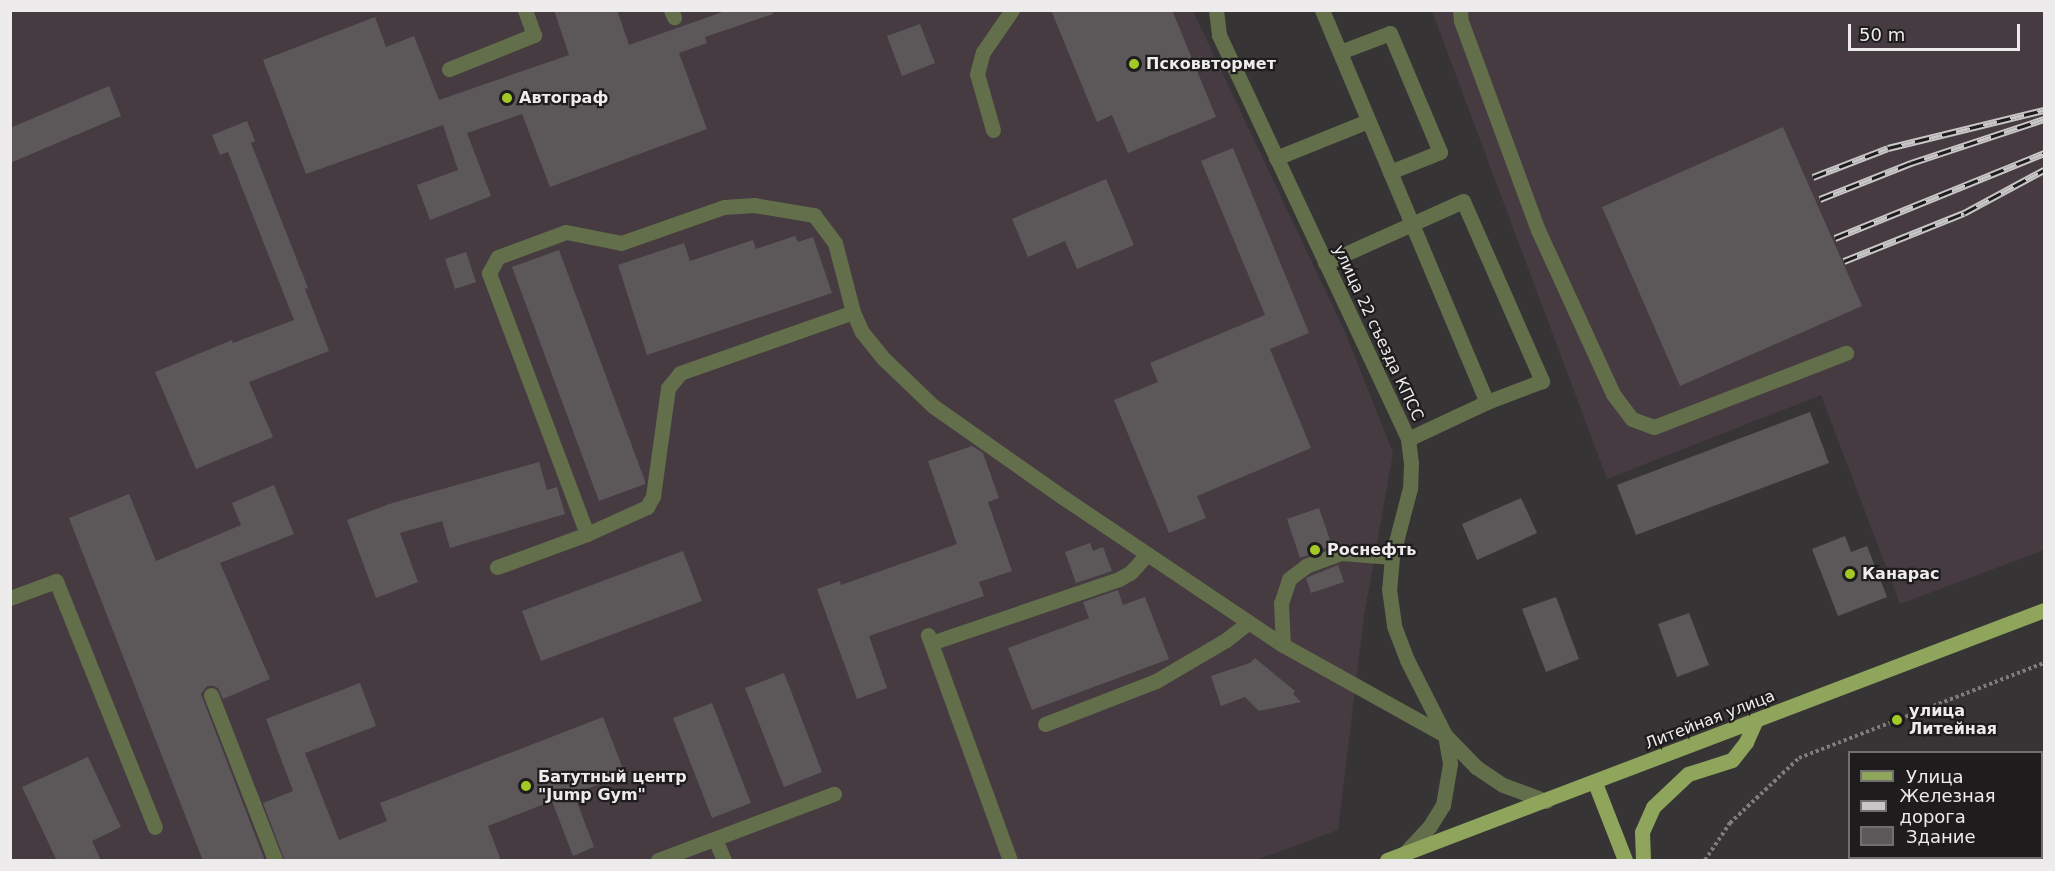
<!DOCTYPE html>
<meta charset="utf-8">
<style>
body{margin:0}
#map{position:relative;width:2055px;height:871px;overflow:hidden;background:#373436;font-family:"DejaVu Sans",sans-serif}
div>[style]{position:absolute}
.built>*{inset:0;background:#453b41}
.building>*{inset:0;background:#5c585a}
.path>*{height:4px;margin-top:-2px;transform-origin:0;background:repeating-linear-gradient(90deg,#7f7d7e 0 3px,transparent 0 6px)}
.minor>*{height:15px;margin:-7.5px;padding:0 7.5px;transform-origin:7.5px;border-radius:7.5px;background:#636e4b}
.major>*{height:15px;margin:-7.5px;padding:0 7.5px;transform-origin:7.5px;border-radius:7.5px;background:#8fa55b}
.rail>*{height:7px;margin-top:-3.5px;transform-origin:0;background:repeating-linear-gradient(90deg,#1e1c1d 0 14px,#c8c6c7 0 28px);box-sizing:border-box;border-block:2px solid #c8c6c7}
.dots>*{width:16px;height:16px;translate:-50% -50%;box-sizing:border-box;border:3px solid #1e1c1d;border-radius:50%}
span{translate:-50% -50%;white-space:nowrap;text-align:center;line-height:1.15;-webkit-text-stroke:4.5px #1e1c1d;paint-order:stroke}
.poi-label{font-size:16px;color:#edebec;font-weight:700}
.left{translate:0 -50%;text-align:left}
.street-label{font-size:16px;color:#edebec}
.frame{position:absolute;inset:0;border:12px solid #edebec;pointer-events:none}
.legend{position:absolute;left:1848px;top:751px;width:195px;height:108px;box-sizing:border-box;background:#1e1c1d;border:2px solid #716f70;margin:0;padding:8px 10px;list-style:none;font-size:18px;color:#edebec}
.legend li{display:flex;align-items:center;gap:12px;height:30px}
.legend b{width:30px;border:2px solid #716f70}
.scale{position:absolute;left:1848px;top:24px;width:172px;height:27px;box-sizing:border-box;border:3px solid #edebec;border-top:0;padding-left:8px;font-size:18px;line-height:21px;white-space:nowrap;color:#edebec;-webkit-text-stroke:4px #1e1c1d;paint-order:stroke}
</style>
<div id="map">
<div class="built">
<div style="clip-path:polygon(10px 11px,1193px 11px,1345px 332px,1393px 453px,1364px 616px,1338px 830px,1256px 860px,11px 860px)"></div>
<div style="clip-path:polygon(1432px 11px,2044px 11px,2044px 550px,1900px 604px,1821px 395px,1607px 479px)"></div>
</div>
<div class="building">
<div style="clip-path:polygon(554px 10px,617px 10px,629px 45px,728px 10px,772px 10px,773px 14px,705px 37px,707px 43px,679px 53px,707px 129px,550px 187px,522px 114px,467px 133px,491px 196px,430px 220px,417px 185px,458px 170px,443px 125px,306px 174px,263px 60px,375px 17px,386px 47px,414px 36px,439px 100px,569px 55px)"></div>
<div style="clip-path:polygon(1051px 10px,1172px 10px,1216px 117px,1128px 153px,1112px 115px,1097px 122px)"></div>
<div style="clip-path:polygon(920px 24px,935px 63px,902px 76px,887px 36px)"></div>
<div style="clip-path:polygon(109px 86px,121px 116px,10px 163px,10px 128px)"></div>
<div style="clip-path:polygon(247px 121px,255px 141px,251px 143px,308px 288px,305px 289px,329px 351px,249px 382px,273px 437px,196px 469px,155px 372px,232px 340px,233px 343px,294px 320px,228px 152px,220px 155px,212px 135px)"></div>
<div style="clip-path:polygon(1783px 127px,1862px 306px,1680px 386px,1602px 207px)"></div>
<div style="clip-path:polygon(1233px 148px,1309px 333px,1270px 349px,1311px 448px,1197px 496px,1206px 518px,1169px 533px,1114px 400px,1158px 382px,1150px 363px,1265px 315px,1201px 161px)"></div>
<div style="clip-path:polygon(1106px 179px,1134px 245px,1077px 269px,1065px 241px,1028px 257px,1012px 219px)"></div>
<div style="clip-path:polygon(795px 236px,798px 242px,813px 237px,832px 293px,647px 355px,618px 265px,684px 243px,690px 261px,753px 240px,756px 249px)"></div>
<div style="clip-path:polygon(559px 250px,645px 481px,645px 484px,599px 501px,512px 267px)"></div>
<div style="clip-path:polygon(466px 252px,476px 282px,455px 289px,445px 259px)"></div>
<div style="clip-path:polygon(1810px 412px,1829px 463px,1636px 535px,1617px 485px)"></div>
<div style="clip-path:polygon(972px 446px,983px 453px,999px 498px,988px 502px,1012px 571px,979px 582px,984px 596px,869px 636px,887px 688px,857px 699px,817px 589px,840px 581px,841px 585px,957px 544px,928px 461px)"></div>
<div style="clip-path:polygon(539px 462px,547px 490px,557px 487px,565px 514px,450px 548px,442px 521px,400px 533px,418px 582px,376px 598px,347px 520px,389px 504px)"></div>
<div style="clip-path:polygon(274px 485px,294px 534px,220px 563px,270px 679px,223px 699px,218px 688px,213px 686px,207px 686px,201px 694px,265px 861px,203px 861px,69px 518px,129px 494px,156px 561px,241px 525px,232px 503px)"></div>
<div style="clip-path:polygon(1521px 498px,1537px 533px,1477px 560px,1462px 524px)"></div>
<div style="clip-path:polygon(1319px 508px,1332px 546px,1300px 558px,1287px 519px)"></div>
<div style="clip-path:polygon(1845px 536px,1851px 552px,1867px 546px,1887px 597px,1838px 616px,1812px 549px)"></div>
<div style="clip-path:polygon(1090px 543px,1093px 551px,1103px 547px,1112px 571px,1076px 583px,1065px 552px)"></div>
<div style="clip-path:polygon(683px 551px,702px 601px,541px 661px,522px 611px)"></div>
<div style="clip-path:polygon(1338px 565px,1344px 582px,1311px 593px,1306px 578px)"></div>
<div style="clip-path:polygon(1118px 590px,1123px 605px,1145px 597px,1169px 659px,1032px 710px,1008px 648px,1089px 618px,1083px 602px)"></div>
<div style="clip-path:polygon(1556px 597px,1579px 659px,1546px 672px,1522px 609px)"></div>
<div style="clip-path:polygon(1689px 613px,1709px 665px,1677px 677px,1658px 624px)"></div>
<div style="clip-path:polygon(1255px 658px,1295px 691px,1293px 694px,1301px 702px,1259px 711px,1245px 697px,1221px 706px,1211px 676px,1250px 663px)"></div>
<div style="clip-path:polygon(784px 673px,822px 772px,784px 787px,745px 688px)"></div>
<div style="clip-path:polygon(360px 683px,376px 726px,305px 753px,339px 840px,387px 821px,380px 803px,603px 717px,625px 774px,574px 794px,594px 847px,573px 856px,552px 801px,488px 826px,501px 861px,285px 861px,263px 803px,293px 791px,266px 719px)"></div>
<div style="clip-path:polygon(712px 703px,751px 803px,712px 818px,673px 718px)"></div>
<div style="clip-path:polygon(88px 757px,121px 827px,92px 841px,101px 861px,57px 861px,22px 787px)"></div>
</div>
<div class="path">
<div style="left:1705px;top:860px;width:45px;rotate:-56deg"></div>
<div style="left:1730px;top:823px;width:95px;rotate:-43.3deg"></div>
<div style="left:1799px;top:758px;width:263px;rotate:-21.2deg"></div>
</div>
<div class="minor">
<div style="left:671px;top:10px;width:8px;rotate:67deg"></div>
<div style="left:1216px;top:10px;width:25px;rotate:83deg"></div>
<div style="left:1219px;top:35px;width:446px;rotate:64.9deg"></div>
<div style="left:1408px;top:439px;width:24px;rotate:83deg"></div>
<div style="left:1411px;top:463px;width:25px;rotate:92deg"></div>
<div style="left:1410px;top:488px;width:71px;rotate:104.6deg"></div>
<div style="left:1392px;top:557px;width:32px;rotate:95deg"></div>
<div style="left:1389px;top:589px;width:37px;rotate:82deg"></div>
<div style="left:1394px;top:626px;width:36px;rotate:69deg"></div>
<div style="left:1407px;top:660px;width:84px;rotate:63.1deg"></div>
<div style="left:1445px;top:735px;width:45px;rotate:45.9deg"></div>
<div style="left:1476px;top:767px;width:32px;rotate:34deg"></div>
<div style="left:1503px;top:785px;width:46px;rotate:20.4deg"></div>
<div style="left:1322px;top:10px;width:425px;rotate:67.2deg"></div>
<div style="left:1487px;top:402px;width:87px;rotate:154.9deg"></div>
<div style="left:1460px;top:10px;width:11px;rotate:85deg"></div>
<div style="left:1461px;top:21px;width:223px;rotate:69.8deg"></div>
<div style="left:1538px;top:230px;width:180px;rotate:65.4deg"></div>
<div style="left:1613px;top:394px;width:31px;rotate:53deg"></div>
<div style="left:1632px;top:419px;width:23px;rotate:20deg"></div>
<div style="left:1654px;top:427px;width:206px;rotate:-21.1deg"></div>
<div style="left:1340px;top:52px;width:53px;rotate:-20.8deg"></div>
<div style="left:1390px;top:33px;width:129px;rotate:67.2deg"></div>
<div style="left:1440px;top:152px;width:54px;rotate:158.2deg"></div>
<div style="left:449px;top:69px;width:92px;rotate:-21.8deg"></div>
<div style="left:534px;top:35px;width:27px;rotate:-110deg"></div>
<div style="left:993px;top:130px;width:58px;rotate:-105.9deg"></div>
<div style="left:977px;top:74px;width:23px;rotate:-75deg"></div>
<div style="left:983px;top:52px;width:51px;rotate:-55.4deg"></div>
<div style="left:1276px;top:158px;width:99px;rotate:-21.9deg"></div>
<div style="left:1325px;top:263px;width:151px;rotate:-24.2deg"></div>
<div style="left:1463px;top:201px;width:197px;rotate:66.3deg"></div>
<div style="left:1542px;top:381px;width:59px;rotate:159.1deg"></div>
<div style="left:587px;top:534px;width:279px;rotate:-110.6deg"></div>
<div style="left:489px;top:273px;width:18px;rotate:-61deg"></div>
<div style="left:498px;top:257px;width:72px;rotate:-20.2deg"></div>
<div style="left:566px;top:232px;width:56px;rotate:11.3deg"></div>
<div style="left:621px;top:243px;width:109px;rotate:-19.3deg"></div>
<div style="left:724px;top:207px;width:30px;rotate:-4deg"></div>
<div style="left:754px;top:205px;width:61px;rotate:9.5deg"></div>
<div style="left:814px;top:215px;width:35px;rotate:53deg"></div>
<div style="left:835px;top:243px;width:71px;rotate:75.4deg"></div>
<div style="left:853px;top:312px;width:22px;rotate:66deg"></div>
<div style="left:862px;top:332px;width:35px;rotate:51deg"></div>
<div style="left:884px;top:359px;width:68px;rotate:43.8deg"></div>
<div style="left:933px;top:406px;width:160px;rotate:35.1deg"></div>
<div style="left:1064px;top:498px;width:264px;rotate:33.9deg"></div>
<div style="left:1392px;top:557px;width:51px;rotate:-175.5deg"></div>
<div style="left:1341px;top:553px;width:37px;rotate:160deg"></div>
<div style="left:1306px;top:566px;width:21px;rotate:143deg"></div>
<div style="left:1289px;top:579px;width:25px;rotate:108deg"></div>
<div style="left:1281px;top:603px;width:42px;rotate:87.3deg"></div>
<div style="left:1283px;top:645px;width:185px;rotate:29.1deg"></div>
<div style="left:1445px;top:735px;width:29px;rotate:80deg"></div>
<div style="left:1450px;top:764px;width:42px;rotate:99.7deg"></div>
<div style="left:1443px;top:805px;width:26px;rotate:122deg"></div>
<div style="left:1429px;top:827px;width:37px;rotate:133deg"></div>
<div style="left:497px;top:567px;width:96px;rotate:-20.1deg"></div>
<div style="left:587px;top:534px;width:66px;rotate:-24.2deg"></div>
<div style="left:647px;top:507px;width:13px;rotate:-61deg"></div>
<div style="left:653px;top:496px;width:109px;rotate:-82.1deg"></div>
<div style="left:668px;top:388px;width:19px;rotate:-51deg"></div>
<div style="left:680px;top:373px;width:183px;rotate:-19.4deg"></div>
<div style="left:10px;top:598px;width:49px;rotate:-20.3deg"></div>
<div style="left:56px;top:581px;width:265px;rotate:68.1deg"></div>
<div style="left:928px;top:635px;width:239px;rotate:70deg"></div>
<div style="left:931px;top:643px;width:199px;rotate:-18.8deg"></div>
<div style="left:1119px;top:579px;width:14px;rotate:-30deg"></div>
<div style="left:1131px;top:572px;width:24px;rotate:-48deg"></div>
<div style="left:211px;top:695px;width:177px;rotate:68.8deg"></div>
<div style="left:1045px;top:724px;width:119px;rotate:-21.2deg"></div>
<div style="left:1156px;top:681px;width:81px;rotate:-30.4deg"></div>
<div style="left:1226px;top:640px;width:29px;rotate:-38deg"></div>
<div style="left:715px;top:839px;width:23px;rotate:67deg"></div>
<div style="left:658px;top:860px;width:188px;rotate:-20.6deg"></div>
</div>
<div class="major">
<div style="left:1595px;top:783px;width:83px;rotate:68.7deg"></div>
<div style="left:1387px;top:860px;width:703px;rotate:-20.83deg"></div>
<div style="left:1643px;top:860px;width:28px;rotate:-92deg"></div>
<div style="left:1642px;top:832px;width:27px;rotate:-66deg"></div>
<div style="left:1653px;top:807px;width:48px;rotate:-43.3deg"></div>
<div style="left:1688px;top:774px;width:46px;rotate:-17.7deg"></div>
<div style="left:1732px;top:760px;width:23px;rotate:-52deg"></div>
<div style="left:1746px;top:742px;width:22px;rotate:-66deg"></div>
</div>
<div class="rail">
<div style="left:1813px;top:177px;width:80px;rotate:-21.1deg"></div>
<div style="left:1888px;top:148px;width:161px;rotate:-13.7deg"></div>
<div style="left:1820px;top:199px;width:98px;rotate:-21.6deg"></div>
<div style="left:1911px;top:163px;width:140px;rotate:-18.3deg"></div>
<div style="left:1835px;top:238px;width:226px;rotate:-22.1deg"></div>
<div style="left:1844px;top:261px;width:129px;rotate:-21.8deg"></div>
<div style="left:1964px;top:213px;width:91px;rotate:-28.3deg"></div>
</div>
<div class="dots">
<div style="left:1134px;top:64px;background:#a3c927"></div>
<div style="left:507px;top:98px;background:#a3c927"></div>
<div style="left:1315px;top:550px;background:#a3c927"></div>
<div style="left:1850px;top:574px;background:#a3c927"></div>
<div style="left:1897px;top:720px;background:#a3c927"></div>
<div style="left:526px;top:786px;background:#a3c927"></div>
</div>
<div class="poi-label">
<span class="left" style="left:1146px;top:64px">Псковвтормет</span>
<span class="left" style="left:519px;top:98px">Автограф</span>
<span class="left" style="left:1327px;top:550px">Роснефть</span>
<span class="left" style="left:1862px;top:574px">Канарас</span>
<span class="left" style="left:1909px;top:720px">улица<br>Литейная</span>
<span class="left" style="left:538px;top:786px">Батутный центр<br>"Jump Gym"</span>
</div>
<div class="street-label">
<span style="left:1378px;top:333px;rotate:65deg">улица 22 съезда КПСС</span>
<span style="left:1710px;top:720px;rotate:-21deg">Литейная улица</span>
</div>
<div class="frame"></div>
<ul class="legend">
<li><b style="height:8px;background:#8fa55b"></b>Улица</li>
<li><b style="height:8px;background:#c8c6c7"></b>Железная дорога</li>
<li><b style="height:16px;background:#5c585a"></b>Здание</li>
</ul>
<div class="scale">50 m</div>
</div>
